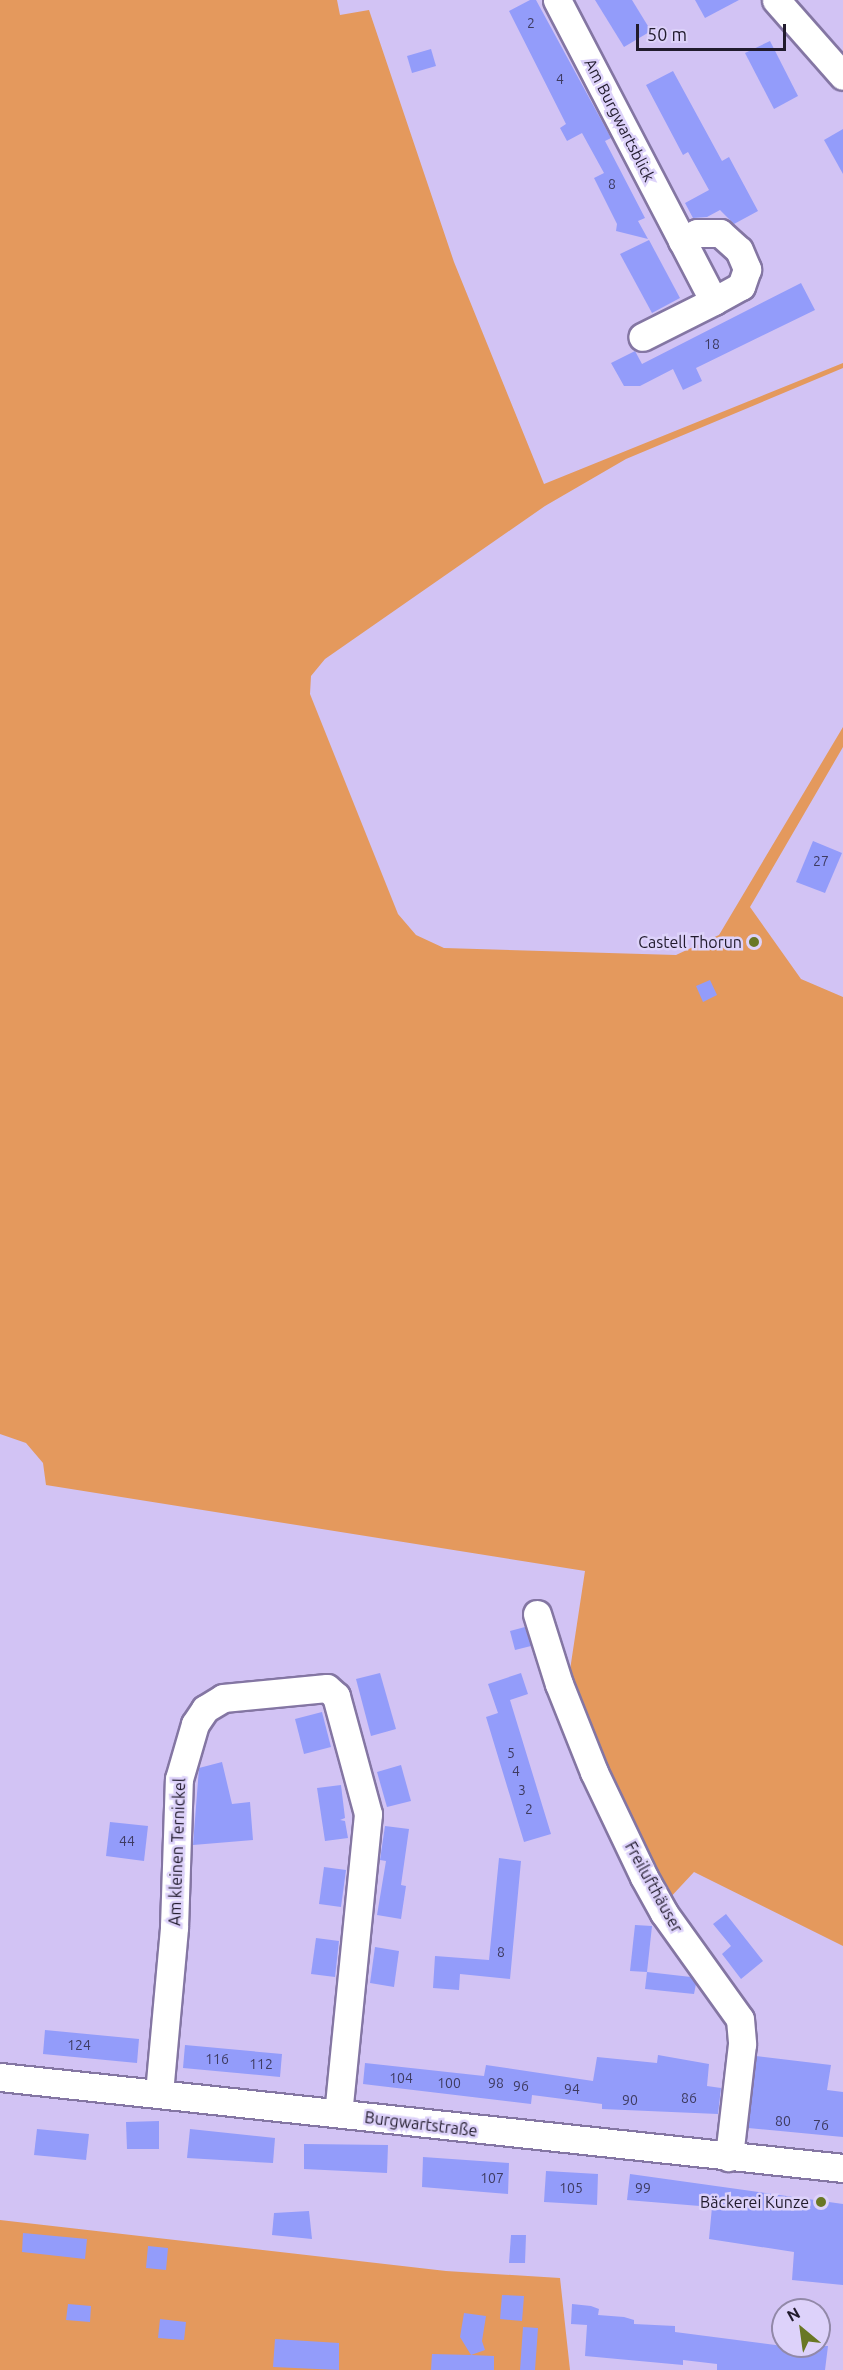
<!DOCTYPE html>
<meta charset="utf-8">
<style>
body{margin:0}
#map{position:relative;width:843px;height:2370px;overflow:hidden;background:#d2c3f4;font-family:Ubuntu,sans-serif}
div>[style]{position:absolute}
.green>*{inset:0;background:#e4995d}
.building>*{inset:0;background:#939cfa}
.roads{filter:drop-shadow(2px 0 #8476a3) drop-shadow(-2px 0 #8476a3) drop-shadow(0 2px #8476a3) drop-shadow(0 -2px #8476a3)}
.minor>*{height:27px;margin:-13.5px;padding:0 13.5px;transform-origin:13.5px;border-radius:13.5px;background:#fff}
.dots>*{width:16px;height:16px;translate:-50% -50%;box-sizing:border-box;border:3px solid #ddd2fa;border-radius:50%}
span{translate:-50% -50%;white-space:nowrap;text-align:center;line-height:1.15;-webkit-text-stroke:5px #ddd2fa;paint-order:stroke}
.number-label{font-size:14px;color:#3e3b60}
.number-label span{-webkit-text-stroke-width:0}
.street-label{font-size:16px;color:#211b2d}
.poi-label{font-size:16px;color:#211b2d}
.right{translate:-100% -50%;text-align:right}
.north{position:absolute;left:771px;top:2298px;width:60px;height:60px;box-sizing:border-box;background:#ddd2fa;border:2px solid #9289a8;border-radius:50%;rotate:331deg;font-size:16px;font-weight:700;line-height:24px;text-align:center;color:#211b2d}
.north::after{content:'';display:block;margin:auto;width:21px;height:27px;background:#697724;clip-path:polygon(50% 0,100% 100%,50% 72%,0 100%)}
.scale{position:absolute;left:636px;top:24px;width:150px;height:27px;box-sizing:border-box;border:3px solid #211b2d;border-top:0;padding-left:8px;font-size:18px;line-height:21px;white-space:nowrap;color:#211b2d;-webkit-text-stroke:4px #ddd2fa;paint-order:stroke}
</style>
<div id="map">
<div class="green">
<div style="clip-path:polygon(0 0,337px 0,340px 15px,369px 10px,454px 262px,544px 484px,843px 363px,843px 368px,626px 459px,545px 506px,325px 659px,311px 676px,310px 694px,398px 914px,416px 935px,444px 948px,676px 955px,719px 935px,843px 727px,843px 747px,750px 907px,801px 979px,843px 997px,843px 1946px,694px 1872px,667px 1901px,568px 1683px,585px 1571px,46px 1485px,43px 1463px,26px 1443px,0 1434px)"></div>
<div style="clip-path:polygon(0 2220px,446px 2271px,560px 2278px,570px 2370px,0 2370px)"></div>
</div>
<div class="building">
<div style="clip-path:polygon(530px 0,536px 0,611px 138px,605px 141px,645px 218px,638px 221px,648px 239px,616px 231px,617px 224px,594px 178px,604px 173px,582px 133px,567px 141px,560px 128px,566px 124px,509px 11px)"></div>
<div style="clip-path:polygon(595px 0,632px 0,651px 31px,624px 47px)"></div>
<div style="clip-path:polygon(695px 0,739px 0,705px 18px)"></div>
<div style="clip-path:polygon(770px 41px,798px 96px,774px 109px,745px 53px)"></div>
<div style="clip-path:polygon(431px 49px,436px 66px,412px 73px,407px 56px)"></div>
<div style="clip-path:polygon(673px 71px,722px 161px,729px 157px,758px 211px,734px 224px,720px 210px,707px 217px,693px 218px,685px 203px,709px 190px,688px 152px,683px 155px,646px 85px)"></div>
<div style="clip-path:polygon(843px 129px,843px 174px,824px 140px)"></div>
<div style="clip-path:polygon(649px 240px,680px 298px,652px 313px,620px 254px)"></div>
<div style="clip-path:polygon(801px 283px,815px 310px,696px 368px,702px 381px,683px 390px,673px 369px,640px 386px,624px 386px,611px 363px,635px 351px,642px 364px)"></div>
<div style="clip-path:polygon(813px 841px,842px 853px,825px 893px,796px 882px)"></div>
<div style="clip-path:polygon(710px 980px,717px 995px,703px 1002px,696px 986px)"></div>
<div style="clip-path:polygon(525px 1627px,531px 1646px,515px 1650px,510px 1631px)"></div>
<div style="clip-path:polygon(380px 1673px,396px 1729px,371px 1736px,356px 1679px)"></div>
<div style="clip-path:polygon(521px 1673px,528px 1694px,510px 1700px,551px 1834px,524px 1842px,486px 1717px,498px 1713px,488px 1684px)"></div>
<div style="clip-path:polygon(322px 1712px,331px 1747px,304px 1754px,295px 1719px)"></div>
<div style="clip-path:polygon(222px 1762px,232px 1804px,250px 1802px,253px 1840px,193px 1845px,199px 1768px)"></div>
<div style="clip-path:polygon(401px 1765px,411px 1801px,387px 1807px,377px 1772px)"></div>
<div style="clip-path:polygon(341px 1785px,345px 1818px,340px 1820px,345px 1821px,348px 1838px,325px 1841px,317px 1788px)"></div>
<div style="clip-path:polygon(110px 1822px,148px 1826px,144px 1861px,106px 1856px)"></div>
<div style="clip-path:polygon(385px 1826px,409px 1829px,401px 1885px,406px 1886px,401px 1919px,377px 1915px,386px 1861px,380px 1860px)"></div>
<div style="clip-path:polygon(499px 1858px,521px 1861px,510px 1979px,460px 1974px,459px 1990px,433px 1988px,435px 1956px,489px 1960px)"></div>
<div style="clip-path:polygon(324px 1867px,346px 1870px,341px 1907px,319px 1904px)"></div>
<div style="clip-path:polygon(726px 1914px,763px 1961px,741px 1979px,722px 1954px,731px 1946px,713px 1924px)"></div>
<div style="clip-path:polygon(635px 1925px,652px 1926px,647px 1972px,630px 1971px)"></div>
<div style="clip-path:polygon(316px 1938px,339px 1941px,335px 1977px,311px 1974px)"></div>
<div style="clip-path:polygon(375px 1947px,399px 1951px,394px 1987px,370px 1983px)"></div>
<div style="clip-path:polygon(647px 1972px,691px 1977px,696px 1984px,694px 1994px,645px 1989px)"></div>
<div style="clip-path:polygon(45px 2030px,139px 2039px,137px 2063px,43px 2054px)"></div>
<div style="clip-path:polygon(185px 2045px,282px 2054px,280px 2077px,183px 2068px)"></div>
<div style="clip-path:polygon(658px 2055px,709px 2064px,707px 2086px,721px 2088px,718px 2114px,602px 2109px,602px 2104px,532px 2095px,531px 2104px,363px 2084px,365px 2063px,484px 2076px,486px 2065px,593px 2081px,597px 2057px,657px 2063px)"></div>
<div style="clip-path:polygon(756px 2056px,831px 2065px,827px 2090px,843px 2092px,843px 2137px,748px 2128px)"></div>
<div style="clip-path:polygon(159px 2121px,159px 2149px,127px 2149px,126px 2122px)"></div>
<div style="clip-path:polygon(37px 2129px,89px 2134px,86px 2160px,34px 2155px)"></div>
<div style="clip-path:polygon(190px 2129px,275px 2138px,273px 2163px,187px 2158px)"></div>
<div style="clip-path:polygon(304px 2144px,388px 2145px,387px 2173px,304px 2169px)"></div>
<div style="clip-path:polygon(423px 2157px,509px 2163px,508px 2194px,422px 2187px)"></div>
<div style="clip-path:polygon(546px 2171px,598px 2174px,597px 2205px,544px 2202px)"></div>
<div style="clip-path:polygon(630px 2174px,843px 2204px,843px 2285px,792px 2280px,794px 2252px,709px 2239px,712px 2207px,627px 2200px)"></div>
<div style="clip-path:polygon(309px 2211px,312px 2239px,272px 2235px,274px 2213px)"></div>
<div style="clip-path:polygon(23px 2233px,87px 2239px,85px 2259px,22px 2252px)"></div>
<div style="clip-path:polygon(511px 2235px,526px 2235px,525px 2263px,509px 2263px)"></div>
<div style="clip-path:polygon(148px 2246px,168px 2248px,166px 2270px,146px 2268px)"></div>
<div style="clip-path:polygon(502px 2295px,524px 2296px,522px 2321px,500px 2319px)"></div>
<div style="clip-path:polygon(68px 2304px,91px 2306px,90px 2322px,66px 2320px)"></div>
<div style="clip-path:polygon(572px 2304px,591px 2306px,599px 2309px,598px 2315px,624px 2317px,634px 2320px,634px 2324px,675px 2326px,675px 2332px,783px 2346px,828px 2346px,825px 2370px,717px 2370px,717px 2364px,683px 2360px,683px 2365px,585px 2356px,587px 2325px,571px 2324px)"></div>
<div style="clip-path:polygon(464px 2313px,486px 2316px,482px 2341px,485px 2350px,471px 2355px,494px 2356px,494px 2370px,431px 2370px,432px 2354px,471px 2355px,460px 2337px)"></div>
<div style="clip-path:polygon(160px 2319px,186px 2322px,184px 2340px,158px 2338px)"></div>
<div style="clip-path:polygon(523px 2327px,538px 2328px,535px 2370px,520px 2370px)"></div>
<div style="clip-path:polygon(275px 2339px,339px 2343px,339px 2370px,273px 2367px)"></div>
</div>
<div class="roads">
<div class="minor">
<div style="left:557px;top:0;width:339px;rotate:62.5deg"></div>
<div style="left:714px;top:301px;width:80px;rotate:153.4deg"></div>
<div style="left:776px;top:0;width:101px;rotate:48.6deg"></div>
<div style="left:682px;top:241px;width:17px;rotate:-28deg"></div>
<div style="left:697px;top:233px;width:23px"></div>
<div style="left:720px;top:233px;width:25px;rotate:42deg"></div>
<div style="left:739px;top:250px;width:21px;rotate:67deg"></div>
<div style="left:747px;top:269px;width:18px;rotate:109deg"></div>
<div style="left:741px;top:286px;width:31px;rotate:151deg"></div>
<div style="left:537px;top:1614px;width:73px;rotate:72.6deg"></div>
<div style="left:559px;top:1684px;width:95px;rotate:68.3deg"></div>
<div style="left:594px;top:1772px;width:116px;rotate:64.5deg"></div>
<div style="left:644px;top:1877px;width:41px;rotate:60.9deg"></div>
<div style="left:664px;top:1913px;width:130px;rotate:54.4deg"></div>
<div style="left:740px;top:2019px;width:25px;rotate:85deg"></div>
<div style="left:742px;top:2044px;width:114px;rotate:96.6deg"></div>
<div style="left:0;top:2077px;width:848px;rotate:6.16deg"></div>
<div style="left:159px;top:2093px;width:167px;rotate:-84.8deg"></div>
<div style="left:174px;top:1927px;width:148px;rotate:-88.1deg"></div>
<div style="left:179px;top:1779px;width:57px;rotate:-73.8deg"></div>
<div style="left:195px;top:1724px;width:18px;rotate:-56deg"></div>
<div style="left:205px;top:1709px;width:21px;rotate:-31deg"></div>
<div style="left:223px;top:1698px;width:104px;rotate:-5.5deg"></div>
<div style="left:327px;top:1688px;width:12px;rotate:42deg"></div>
<div style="left:336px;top:1696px;width:122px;rotate:74.8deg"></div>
<div style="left:368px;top:1814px;width:300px;rotate:95.7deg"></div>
</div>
</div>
<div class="dots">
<div style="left:754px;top:942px;background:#697724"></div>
<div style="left:821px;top:2202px;background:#697724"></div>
</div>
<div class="number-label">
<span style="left:531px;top:23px">2</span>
<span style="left:560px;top:79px">4</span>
<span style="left:612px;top:184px">8</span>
<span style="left:712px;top:344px">18</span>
<span style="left:821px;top:861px">27</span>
<span style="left:511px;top:1753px">5</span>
<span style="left:516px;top:1771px">4</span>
<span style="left:522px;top:1790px">3</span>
<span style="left:529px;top:1809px">2</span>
<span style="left:127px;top:1841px">44</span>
<span style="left:501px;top:1952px">8</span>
<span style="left:79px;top:2045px">124</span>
<span style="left:217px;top:2059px">116</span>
<span style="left:261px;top:2064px">112</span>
<span style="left:401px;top:2078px">104</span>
<span style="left:449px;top:2083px">100</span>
<span style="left:496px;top:2083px">98</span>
<span style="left:521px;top:2086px">96</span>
<span style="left:572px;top:2089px">94</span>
<span style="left:689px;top:2098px">86</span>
<span style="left:630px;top:2100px">90</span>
<span style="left:783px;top:2121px">80</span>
<span style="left:821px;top:2125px">76</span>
<span style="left:492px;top:2178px">107</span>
<span style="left:571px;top:2188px">105</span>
<span style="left:643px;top:2188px">99</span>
</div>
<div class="street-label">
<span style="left:620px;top:120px;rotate:63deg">Am Burgwartsblick</span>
<span style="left:177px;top:1852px;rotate:-88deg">Am kleinen Ternickel</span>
<span style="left:654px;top:1887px;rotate:61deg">Freilufthäuser</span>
<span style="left:421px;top:2124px;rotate:7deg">Burgwartstraße</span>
</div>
<div class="poi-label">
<span class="right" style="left:742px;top:942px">Castell Thorun</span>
<span class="right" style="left:809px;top:2202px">Bäckerei Kunze</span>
</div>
<div class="north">N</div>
<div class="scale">50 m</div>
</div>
